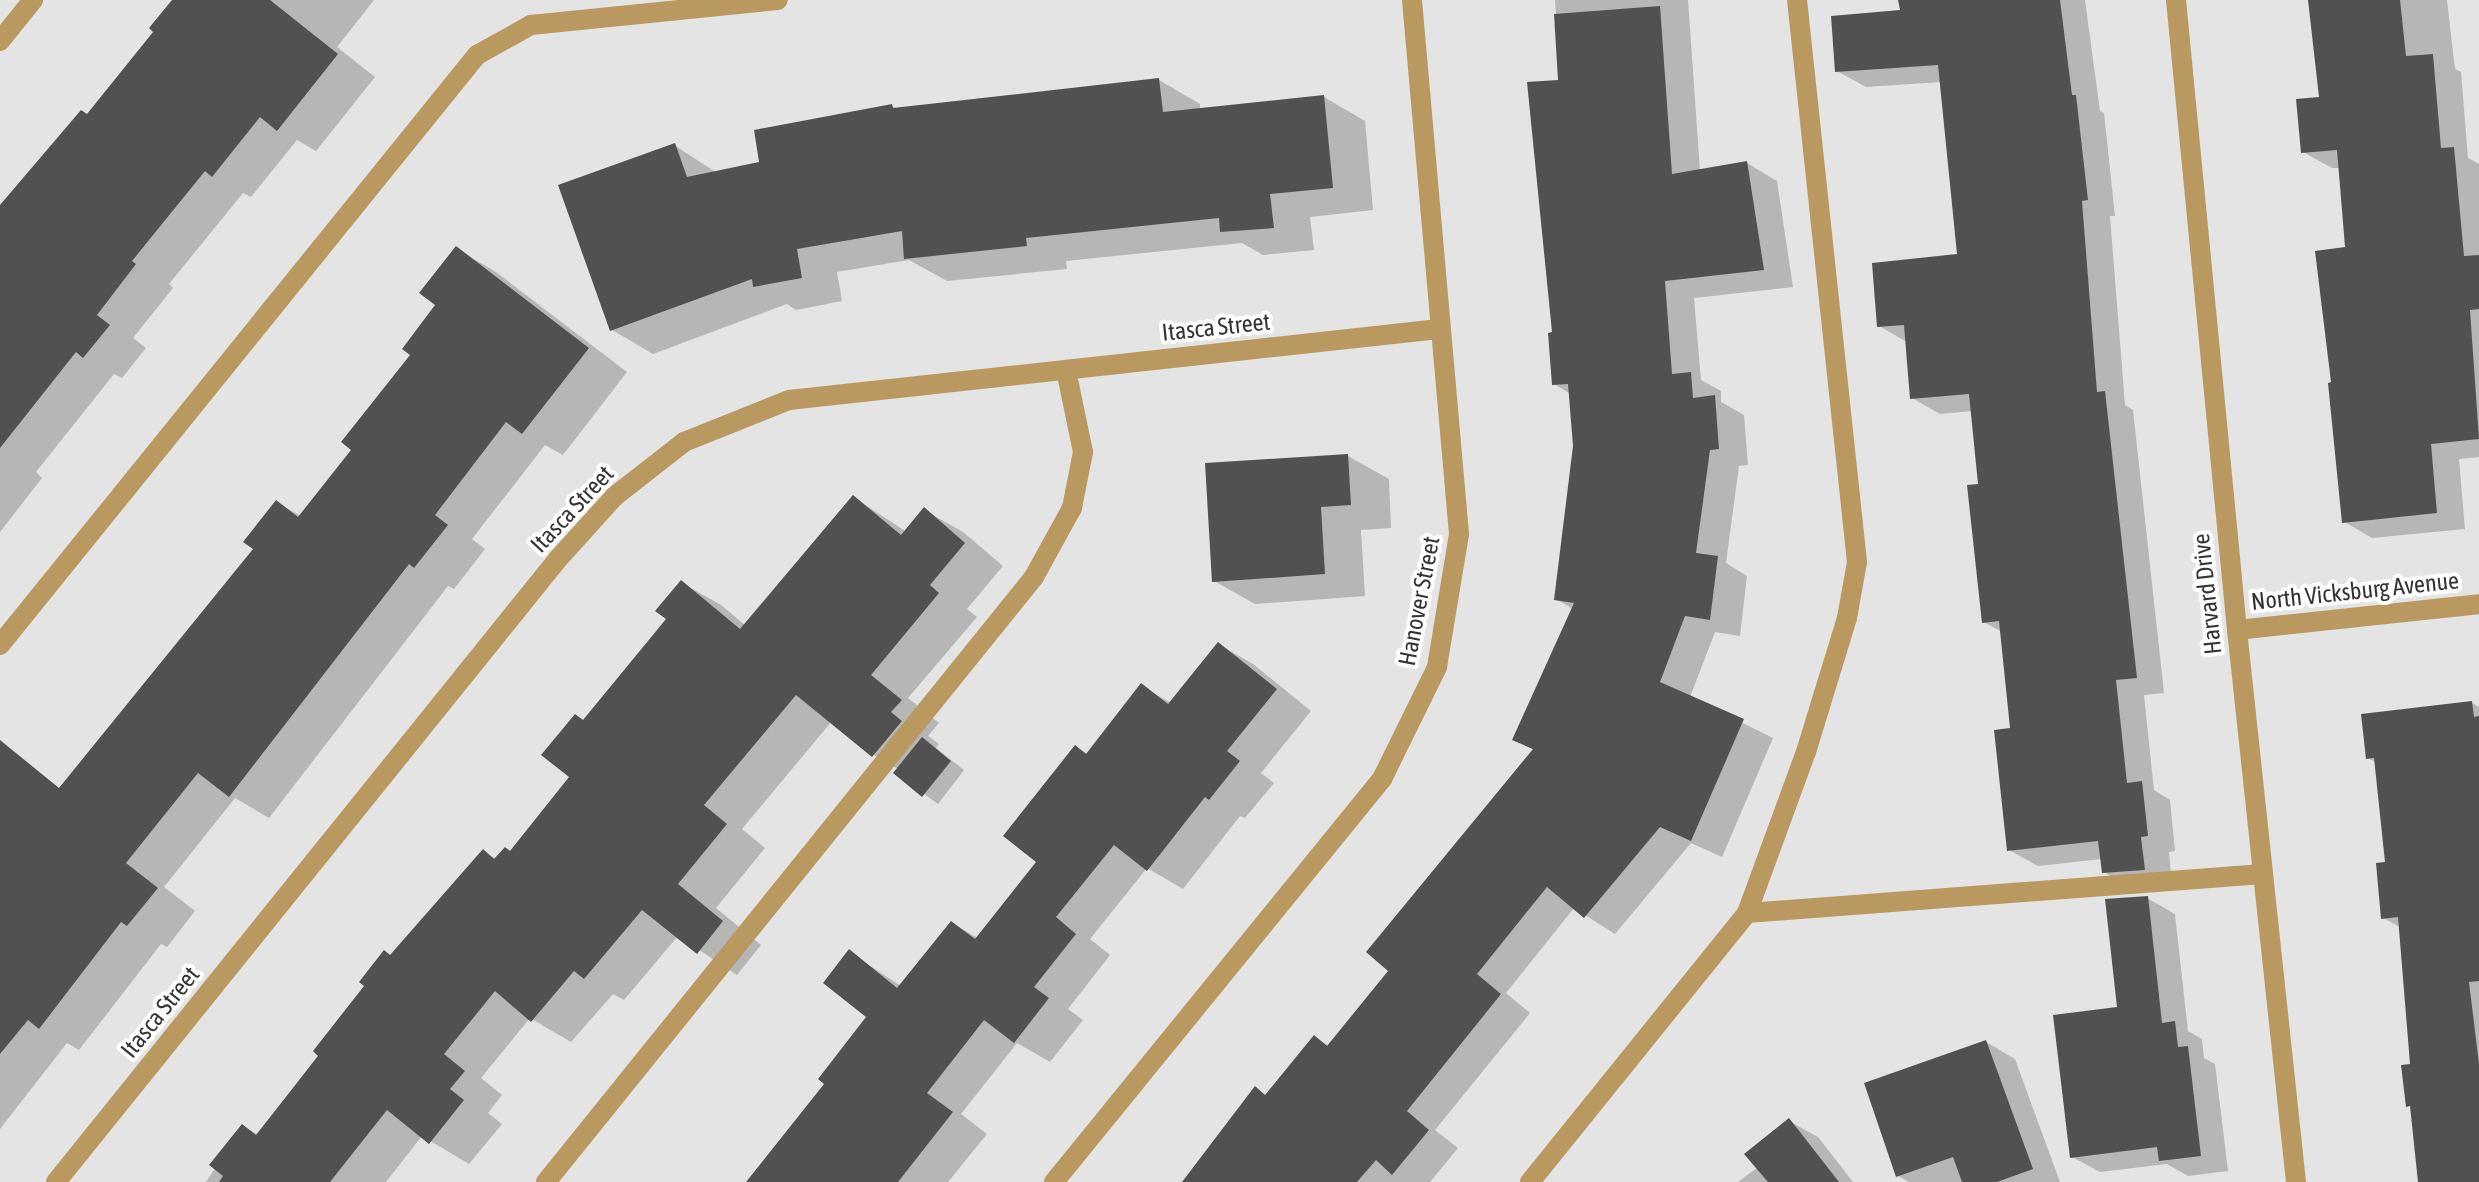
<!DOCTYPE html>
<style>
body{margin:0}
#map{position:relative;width:2479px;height:1182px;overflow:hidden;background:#e4e4e5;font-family:"Asap Condensed",sans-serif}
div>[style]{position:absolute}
.shadow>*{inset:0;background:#0003}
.building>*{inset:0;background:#515152}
.minor>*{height:20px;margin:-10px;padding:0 10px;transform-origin:10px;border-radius:10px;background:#ba9961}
span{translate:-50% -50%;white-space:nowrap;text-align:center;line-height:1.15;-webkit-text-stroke:8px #fff;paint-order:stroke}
.street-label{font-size:24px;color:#333}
</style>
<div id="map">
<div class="shadow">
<div style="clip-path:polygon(174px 0,374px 0,337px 47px,375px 77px,316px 151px,297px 140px,251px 197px,243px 193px,169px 284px,173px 288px,133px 338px,146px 348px,122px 378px,114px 374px,36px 472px,42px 478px,0 532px,0 211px,88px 116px,156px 32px)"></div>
<div style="clip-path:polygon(1555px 0,1688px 0,1700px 171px,1747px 163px,1777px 181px,1793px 287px,1694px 298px,1701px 380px,1721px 391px,1721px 402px,1744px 415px,1748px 465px,1739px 466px,1726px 563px,1747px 576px,1740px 636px,1715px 632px,1690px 697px,1773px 738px,1722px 857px,1691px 843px,1615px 934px,1574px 908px,1506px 993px,1530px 1013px,1435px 1130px,1458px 1148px,1430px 1182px,1184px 1182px,1255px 1089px,1267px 1096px,1315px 1038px,1330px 1046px,1391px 970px,1534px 750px,1514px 739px,1573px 609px,1556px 599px,1575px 446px,1571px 394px,1554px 384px,1560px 82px)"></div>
<div style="clip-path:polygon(1900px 0,2085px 0,2100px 111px,2104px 113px,2115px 216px,2110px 216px,2125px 405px,2133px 410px,2164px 693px,2144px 695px,2154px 790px,2170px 800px,2175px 851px,2169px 852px,2172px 885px,2132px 888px,2104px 872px,2102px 859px,2038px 866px,2009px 850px,2013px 729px,2002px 632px,1984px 622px,1980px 486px,1973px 411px,1940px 414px,1912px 398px,1907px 342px,1879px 326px,1959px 256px,1942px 82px,1866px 87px,1837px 71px,1902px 12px)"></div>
<div style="clip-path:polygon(2310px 0,2447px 0,2455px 69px,2461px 72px,2468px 158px,2479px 164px,2479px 457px,2459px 459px,2465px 529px,2372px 538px,2343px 521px,2333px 384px,2348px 249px,2340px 168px,2332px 168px,2303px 152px,2322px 99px)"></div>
<div style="clip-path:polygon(1159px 80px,1200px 104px,1200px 110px,1324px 97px,1365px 121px,1373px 210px,1310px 217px,1314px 250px,1263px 255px,1242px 243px,1066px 261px,1067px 269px,947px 281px,909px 260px,837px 272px,842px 301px,796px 310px,787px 304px,653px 354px,612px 330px,674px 145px,717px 173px,761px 164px,892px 106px,897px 109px)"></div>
<div style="clip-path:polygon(457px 249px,496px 272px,627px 372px,563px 455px,545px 445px,472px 539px,485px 549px,454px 589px,448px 586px,269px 818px,235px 798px,164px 887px,195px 911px,167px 947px,161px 944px,79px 1050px,67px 1043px,0 1129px,0 867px,256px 549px,276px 502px,301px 516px,353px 449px,412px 355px,438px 304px)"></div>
<div style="clip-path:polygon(1348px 456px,1389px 479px,1391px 528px,1361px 530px,1365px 596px,1255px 604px,1214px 581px)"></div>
<div style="clip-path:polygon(853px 497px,907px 532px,924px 510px,963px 532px,1003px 566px,967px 609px,977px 617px,908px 698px,939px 723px,928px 736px,939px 744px,936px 748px,964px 770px,938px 804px,895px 773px,898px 769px,874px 755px,832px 721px,742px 829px,765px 848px,716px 908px,761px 945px,737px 975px,678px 936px,624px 1000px,613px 994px,571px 1042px,530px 1018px,481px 1078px,502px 1095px,488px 1113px,502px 1124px,469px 1164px,422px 1136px,386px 1182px,206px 1182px,243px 1126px,258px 1135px,392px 957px,483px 852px,497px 859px,511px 852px,572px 777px,584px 721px,668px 619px,682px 583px,721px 605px,746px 626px)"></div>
<div style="clip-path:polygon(1218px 644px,1253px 664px,1311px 711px,1261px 773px,1274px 783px,1245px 818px,1240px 816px,1183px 889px,1147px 868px,1090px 939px,1110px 955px,1068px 1009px,1083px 1020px,1050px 1062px,1017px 1043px,961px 1114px,987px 1134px,948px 1182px,749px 1182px,827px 1084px,869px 1016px,849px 952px,901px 986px,952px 923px,979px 939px,1039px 862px,1076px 747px,1088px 754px,1141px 686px,1171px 703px)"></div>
<div style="clip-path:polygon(2472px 703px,2479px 707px,2479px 1182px,2420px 1182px,2413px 1108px,2408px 1105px,2412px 1065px,2401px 928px,2382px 917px,2387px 864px,2377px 763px,2368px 758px)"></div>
<div style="clip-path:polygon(2147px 898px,2175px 914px,2188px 1031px,2202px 1039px,2204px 1058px,2215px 1064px,2228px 1171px,2188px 1176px,2167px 1164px,2100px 1172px,2072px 1157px,2119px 1009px)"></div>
<div style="clip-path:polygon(1986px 1042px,2015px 1059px,2060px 1182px,1909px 1182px,1898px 1176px)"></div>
<div style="clip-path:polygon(1789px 1121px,1818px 1137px,1853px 1182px,1738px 1182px,1758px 1167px)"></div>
</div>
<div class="building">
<div style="clip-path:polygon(172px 0,270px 0,338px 54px,277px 131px,260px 117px,212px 177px,205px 171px,132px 261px,136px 264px,97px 315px,110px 325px,83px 358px,76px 352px,0 448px,0 205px,81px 110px,87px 114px,153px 32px,149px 28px)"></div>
<div style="clip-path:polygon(1898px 0,2060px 0,2072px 95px,2076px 95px,2088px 200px,2082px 201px,2097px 392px,2105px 391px,2137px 678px,2116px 680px,2127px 783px,2142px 781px,2148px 836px,2141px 837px,2145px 870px,2102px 873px,2098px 841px,2007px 851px,1994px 730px,2010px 728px,1999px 621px,1982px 623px,1967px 485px,1978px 484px,1969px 394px,1910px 399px,1904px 325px,1877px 327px,1872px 263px,1957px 254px,1938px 65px,1835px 72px,1831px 16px,1900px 10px)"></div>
<div style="clip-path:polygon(2308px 0,2400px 0,2406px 56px,2433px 54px,2441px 148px,2454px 147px,2464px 256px,2479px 255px,2479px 309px,2470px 310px,2479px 439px,2431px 444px,2437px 513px,2342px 523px,2328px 383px,2331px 382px,2315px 251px,2345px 247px,2337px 150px,2301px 153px,2296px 99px,2319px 97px)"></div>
<div style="clip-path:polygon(1660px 6px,1672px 174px,1747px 161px,1764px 270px,1665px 281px,1672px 374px,1691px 372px,1693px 398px,1715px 395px,1719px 449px,1710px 450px,1696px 553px,1718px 556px,1710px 620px,1685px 616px,1660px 682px,1744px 719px,1691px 841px,1660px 827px,1584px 918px,1547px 887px,1477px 974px,1501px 994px,1407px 1111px,1429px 1130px,1392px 1175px,1376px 1160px,1357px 1182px,1182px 1182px,1255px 1086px,1265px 1095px,1314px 1035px,1327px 1046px,1388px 971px,1366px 952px,1533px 749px,1512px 740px,1574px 603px,1554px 600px,1573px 446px,1568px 384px,1552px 385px,1548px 333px,1552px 332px,1527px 82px,1558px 80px,1554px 14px)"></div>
<div style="clip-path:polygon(1159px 78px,1163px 112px,1324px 95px,1333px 188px,1270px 194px,1274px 228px,1220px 232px,1219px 218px,1026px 238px,1027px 246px,904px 259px,902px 231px,797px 249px,802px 278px,753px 287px,752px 279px,610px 331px,558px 185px,675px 143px,687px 177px,759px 162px,754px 130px,892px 104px,893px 108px)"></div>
<div style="clip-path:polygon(456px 246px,589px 348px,522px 434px,506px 422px,435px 515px,448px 525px,414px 568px,409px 564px,229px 797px,198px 773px,126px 863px,158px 888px,127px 926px,121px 922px,39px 1029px,28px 1020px,0 1054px,0 740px,59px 788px,253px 549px,243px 542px,276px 500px,298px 517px,351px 450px,341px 442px,410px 355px,402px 349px,435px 305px,419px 293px)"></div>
<div style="clip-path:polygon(1348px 454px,1351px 505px,1321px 507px,1325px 574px,1212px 582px,1205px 463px)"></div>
<div style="clip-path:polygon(853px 495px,901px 535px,924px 507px,965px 543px,930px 585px,939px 593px,871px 675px,902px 700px,891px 712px,902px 721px,872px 757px,796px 695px,704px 805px,727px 824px,678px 884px,723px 921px,697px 954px,642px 910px,584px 979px,574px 971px,531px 1022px,495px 991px,444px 1054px,465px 1071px,450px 1089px,464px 1100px,429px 1144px,387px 1110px,330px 1182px,219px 1182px,223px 1176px,209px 1165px,242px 1124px,256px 1135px,318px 1056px,313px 1051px,364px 986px,359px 982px,384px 950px,390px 955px,483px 849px,494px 859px,505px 847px,510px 851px,569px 777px,541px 755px,575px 714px,583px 720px,666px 619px,655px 611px,681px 580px,740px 629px)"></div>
<div style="clip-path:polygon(1218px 642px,1277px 689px,1227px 751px,1240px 761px,1209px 800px,1205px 797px,1147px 871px,1114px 845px,1056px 917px,1076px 934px,1034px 987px,1049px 998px,1014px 1043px,984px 1020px,927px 1093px,953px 1112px,898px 1182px,746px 1182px,824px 1084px,818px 1079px,866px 1017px,823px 983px,849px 949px,897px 988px,951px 921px,975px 939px,1036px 862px,1003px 836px,1075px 745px,1086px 754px,1141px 683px,1168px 704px)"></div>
<div style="clip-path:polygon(2472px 701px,2474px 717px,2479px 716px,2479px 981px,2469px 982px,2479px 1064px,2479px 1182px,2418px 1182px,2410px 1106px,2406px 1107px,2401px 1065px,2410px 1064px,2398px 917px,2381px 919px,2376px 863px,2385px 862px,2374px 758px,2366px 759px,2361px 714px)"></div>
<div style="clip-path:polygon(922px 737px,951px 761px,922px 797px,893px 773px)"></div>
<div style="clip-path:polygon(2148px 896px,2162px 1023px,2175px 1021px,2178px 1047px,2188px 1046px,2201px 1156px,2159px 1161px,2157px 1147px,2070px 1158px,2053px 1015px,2117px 1007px,2105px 899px)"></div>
<div style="clip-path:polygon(1986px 1040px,2033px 1169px,1997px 1182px,1962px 1182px,1953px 1157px,1896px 1177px,1864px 1083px)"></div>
<div style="clip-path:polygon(1789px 1118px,1839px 1182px,1768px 1182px,1744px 1154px)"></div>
</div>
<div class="minor">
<div style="left:2176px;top:0;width:633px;rotate:84.47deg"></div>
<div style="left:2237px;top:630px;width:555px;rotate:83.9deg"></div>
<div style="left:0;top:41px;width:53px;rotate:-51.2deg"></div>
<div style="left:2237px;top:630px;width:243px;rotate:-6.1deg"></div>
<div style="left:0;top:645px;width:759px;rotate:-51.05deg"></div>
<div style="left:477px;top:55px;width:62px;rotate:-29.1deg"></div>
<div style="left:531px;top:25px;width:248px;rotate:-5.8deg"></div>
<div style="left:1747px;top:913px;width:517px;rotate:-4.32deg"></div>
<div style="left:56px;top:1182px;width:800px;rotate:-51.14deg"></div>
<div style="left:558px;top:559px;width:85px;rotate:-47.9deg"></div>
<div style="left:615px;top:496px;width:88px;rotate:-38deg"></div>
<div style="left:684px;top:442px;width:113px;rotate:-21.8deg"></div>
<div style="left:789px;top:400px;width:654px;rotate:-6.23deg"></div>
<div style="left:546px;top:1182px;width:777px;rotate:-51.11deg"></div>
<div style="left:1034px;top:577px;width:79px;rotate:-61.2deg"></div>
<div style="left:1072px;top:508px;width:57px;rotate:-78.9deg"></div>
<div style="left:1083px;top:452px;width:84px;rotate:-101.7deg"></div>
<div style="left:1054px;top:1182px;width:520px;rotate:-50.86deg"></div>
<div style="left:1382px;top:779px;width:125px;rotate:-63.8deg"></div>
<div style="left:1437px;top:667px;width:135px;rotate:-80.6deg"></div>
<div style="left:1459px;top:534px;width:536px;rotate:-95.03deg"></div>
<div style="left:1530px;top:1182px;width:346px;rotate:-51.1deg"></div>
<div style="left:1747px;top:913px;width:171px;rotate:-69.9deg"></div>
<div style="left:1806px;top:752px;width:140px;rotate:-73deg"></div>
<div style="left:1847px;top:618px;width:57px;rotate:-79.9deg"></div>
<div style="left:1857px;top:562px;width:565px;rotate:-96.09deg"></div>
</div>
<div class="street-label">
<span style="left:1216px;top:327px;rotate:-6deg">Itasca Street</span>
<span style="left:572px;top:509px;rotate:-47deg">Itasca Street</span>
<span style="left:2355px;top:591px;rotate:-6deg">North Vicksburg Avenue</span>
<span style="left:2207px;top:594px;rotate:-96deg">Harvard Drive</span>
<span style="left:1419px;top:601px;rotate:-79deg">Hanover Street</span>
<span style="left:160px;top:1012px;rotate:-51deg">Itasca Street</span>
</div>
</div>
